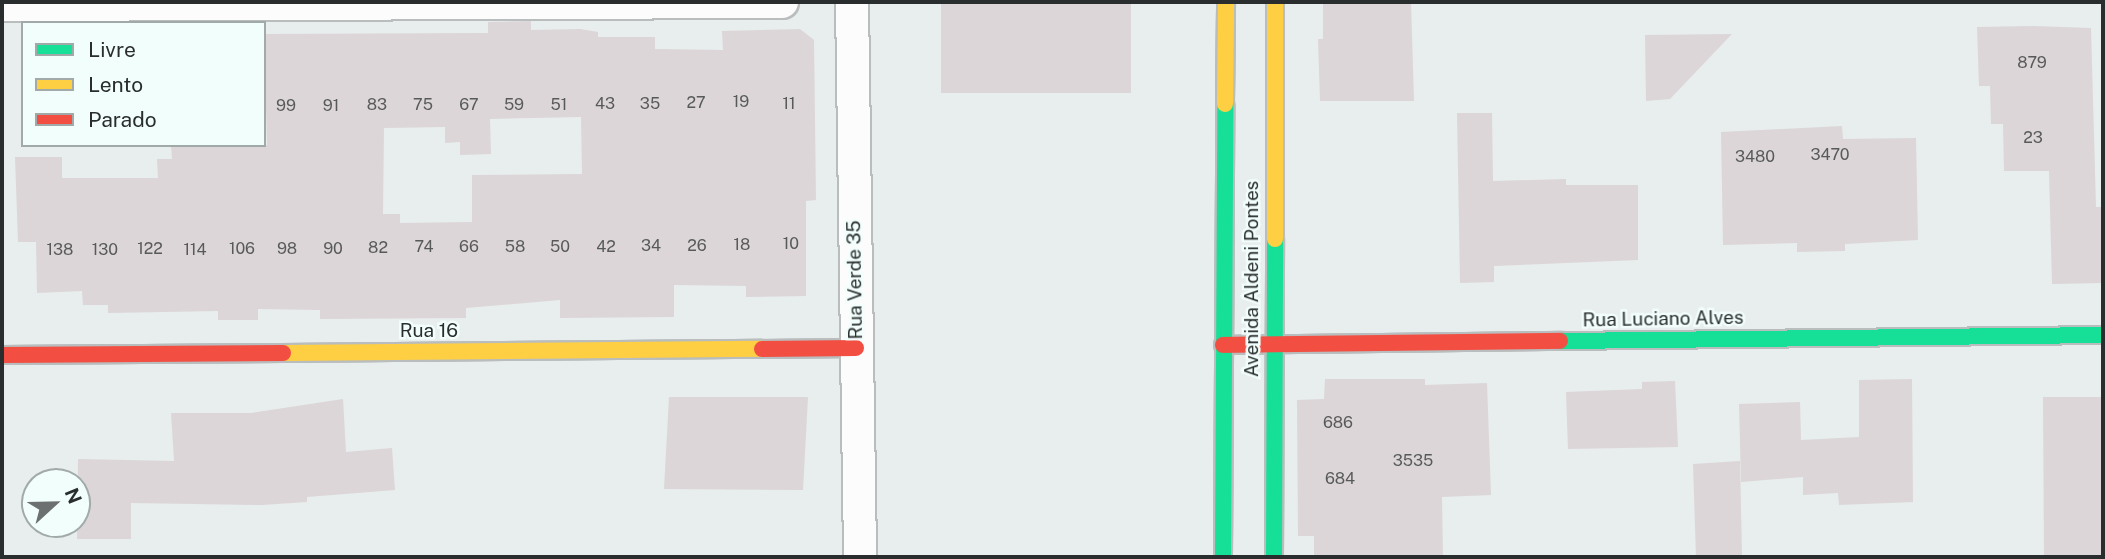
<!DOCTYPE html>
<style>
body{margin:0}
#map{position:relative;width:2105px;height:559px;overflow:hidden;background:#e8eded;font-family:"Public Sans",sans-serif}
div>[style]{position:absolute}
.building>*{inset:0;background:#dcd6d8}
.roads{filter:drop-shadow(2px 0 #b9bdbd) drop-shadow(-2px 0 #b9bdbd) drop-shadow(0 2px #b9bdbd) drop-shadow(0 -2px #b9bdbd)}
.street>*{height:32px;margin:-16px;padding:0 16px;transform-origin:16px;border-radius:16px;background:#fcfcfc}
.fast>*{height:16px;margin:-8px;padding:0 8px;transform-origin:8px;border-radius:8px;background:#16e098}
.slow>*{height:16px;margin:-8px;padding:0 8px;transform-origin:8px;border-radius:8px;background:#ffcf43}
.jam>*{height:16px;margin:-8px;padding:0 8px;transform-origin:8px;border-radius:8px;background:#f24e42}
span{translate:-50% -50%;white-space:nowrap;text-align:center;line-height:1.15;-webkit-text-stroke:5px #f2fefc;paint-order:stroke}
.number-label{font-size:16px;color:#585a5a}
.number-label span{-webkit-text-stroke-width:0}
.street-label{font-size:19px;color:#292d2d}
.frame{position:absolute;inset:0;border:4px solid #292d2d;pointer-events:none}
.legend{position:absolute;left:21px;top:21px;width:245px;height:126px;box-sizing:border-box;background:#f2fefc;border:2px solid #a2aaa9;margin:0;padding:9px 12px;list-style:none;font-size:21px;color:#292d2d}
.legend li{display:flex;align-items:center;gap:14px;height:35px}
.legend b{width:35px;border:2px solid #a2aaa9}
.north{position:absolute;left:21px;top:468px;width:70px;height:70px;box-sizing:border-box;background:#f2fefc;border:2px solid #a2aaa9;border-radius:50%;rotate:68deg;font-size:19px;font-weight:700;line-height:28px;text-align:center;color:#292d2d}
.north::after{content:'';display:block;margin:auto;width:24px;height:32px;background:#6c7070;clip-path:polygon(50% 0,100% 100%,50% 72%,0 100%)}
</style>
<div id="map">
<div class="building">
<div style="clip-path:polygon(941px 2px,1131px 2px,1131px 93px,941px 93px)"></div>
<div style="clip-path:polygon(1323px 2px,1411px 2px,1414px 101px,1320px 101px,1318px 39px,1323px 39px)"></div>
<div style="clip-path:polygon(evenodd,531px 21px,531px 30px,580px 29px,598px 32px,598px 37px,655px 37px,655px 49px,723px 50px,722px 31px,800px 29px,814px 40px,816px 200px,806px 201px,806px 296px,746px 297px,746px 286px,674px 285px,674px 317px,560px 318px,560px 300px,466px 308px,466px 318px,320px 319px,320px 310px,258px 309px,258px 320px,218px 320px,218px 311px,108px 313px,108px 305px,83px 305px,82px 291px,37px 293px,36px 242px,18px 242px,15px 157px,62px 157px,62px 178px,158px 178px,157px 159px,172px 159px,171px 145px,267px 145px,264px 34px,488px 33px,488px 22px,531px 21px,581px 117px,582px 174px,472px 175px,472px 222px,400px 223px,400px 214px,383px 214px,384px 128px,445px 127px,445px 143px,460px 142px,460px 155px,491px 154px,490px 119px,581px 117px)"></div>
<div style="clip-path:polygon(2033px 26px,2091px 28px,2096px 207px,2103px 207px,2103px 283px,2052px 284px,2049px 171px,2004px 171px,2003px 124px,1991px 124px,1990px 86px,1979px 86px,1977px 27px)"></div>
<div style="clip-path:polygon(1732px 34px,1670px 99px,1646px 101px,1645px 35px)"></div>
<div style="clip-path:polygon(1457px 113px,1492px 113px,1493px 181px,1566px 179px,1566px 185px,1638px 185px,1638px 260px,1494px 266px,1494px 282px,1460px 283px)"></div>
<div style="clip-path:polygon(1842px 126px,1843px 139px,1916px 138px,1918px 240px,1845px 244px,1845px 251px,1797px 252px,1797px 243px,1723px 245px,1721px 132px)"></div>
<div style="clip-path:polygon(1325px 379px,1425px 379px,1425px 385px,1487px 383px,1491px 495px,1442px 497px,1443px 557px,1314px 557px,1314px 536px,1298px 536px,1297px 400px,1324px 399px)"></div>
<div style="clip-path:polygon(1912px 379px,1913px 502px,1839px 505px,1838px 493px,1803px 495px,1803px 477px,1741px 482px,1739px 404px,1800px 402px,1801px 440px,1859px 437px,1859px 380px)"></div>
<div style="clip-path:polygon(1675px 381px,1678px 447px,1568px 449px,1566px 392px,1642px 389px,1642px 382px)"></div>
<div style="clip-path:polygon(669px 397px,808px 397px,803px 490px,664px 489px)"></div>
<div style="clip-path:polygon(2043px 397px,2103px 397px,2103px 557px,2044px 557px)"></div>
<div style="clip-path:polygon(343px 399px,346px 452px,392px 448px,395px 490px,307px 497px,307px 502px,262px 505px,131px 503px,131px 539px,77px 539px,78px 459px,174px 461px,171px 413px,251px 413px)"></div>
<div style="clip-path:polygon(1740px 461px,1742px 557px,1696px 557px,1693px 464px)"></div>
</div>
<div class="roads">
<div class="street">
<div style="left:852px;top:2px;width:555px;rotate:89.17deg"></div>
<div style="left:2px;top:5px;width:780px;rotate:-0.22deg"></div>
</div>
<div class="fast">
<div style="left:1560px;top:341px;width:543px;rotate:-0.63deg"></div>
<div style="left:1223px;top:557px;width:453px;rotate:-89.7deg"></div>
<div style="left:1274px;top:557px;width:318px;rotate:-89.8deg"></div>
</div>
<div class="slow">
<div style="left:1225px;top:104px;width:102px;rotate:-89.4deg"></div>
<div style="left:1275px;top:239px;width:237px;rotate:-90deg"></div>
<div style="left:283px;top:353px;width:479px;rotate:-0.5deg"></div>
</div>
<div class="jam">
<div style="left:1223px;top:345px;width:337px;rotate:-0.7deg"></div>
<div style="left:762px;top:349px;width:94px;rotate:-0.6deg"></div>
<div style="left:2px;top:355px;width:281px;rotate:-0.4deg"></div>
</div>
</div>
<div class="number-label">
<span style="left:2032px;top:63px">879</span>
<span style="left:741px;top:102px">19</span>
<span style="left:696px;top:103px">27</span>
<span style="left:605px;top:104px">43</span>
<span style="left:650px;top:104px">35</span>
<span style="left:789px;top:104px">11</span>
<span style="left:377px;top:105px">83</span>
<span style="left:423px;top:105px">75</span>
<span style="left:469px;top:105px">67</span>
<span style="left:514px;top:105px">59</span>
<span style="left:559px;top:105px">51</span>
<span style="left:286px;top:106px">99</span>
<span style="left:331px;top:106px">91</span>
<span style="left:2033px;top:138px">23</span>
<span style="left:1830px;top:155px">3470</span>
<span style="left:1755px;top:157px">3480</span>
<span style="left:791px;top:244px">10</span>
<span style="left:742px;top:245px">18</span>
<span style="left:651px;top:246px">34</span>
<span style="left:697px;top:246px">26</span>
<span style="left:424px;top:247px">74</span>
<span style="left:469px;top:247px">66</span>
<span style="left:515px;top:247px">58</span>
<span style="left:560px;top:247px">50</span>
<span style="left:606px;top:247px">42</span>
<span style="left:378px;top:248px">82</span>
<span style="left:150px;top:249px">122</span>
<span style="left:242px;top:249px">106</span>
<span style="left:287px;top:249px">98</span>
<span style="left:333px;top:249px">90</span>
<span style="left:60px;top:250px">138</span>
<span style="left:105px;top:250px">130</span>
<span style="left:195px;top:250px">114</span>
<span style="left:1338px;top:423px">686</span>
<span style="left:1413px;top:461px">3535</span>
<span style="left:1340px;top:479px">684</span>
</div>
<div class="street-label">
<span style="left:1252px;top:279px;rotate:-90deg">Avenida Aldeni Pontes</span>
<span style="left:855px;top:280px;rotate:-91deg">Rua Verde 35</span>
<span style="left:1663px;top:319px;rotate:-1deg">Rua Luciano Alves</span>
<span style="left:429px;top:331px">Rua 16</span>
</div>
<div class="frame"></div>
<ul class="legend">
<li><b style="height:9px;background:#16e098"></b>Livre</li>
<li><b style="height:9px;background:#ffcf43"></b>Lento</li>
<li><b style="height:9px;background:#f24e42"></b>Parado</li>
</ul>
<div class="north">N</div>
</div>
